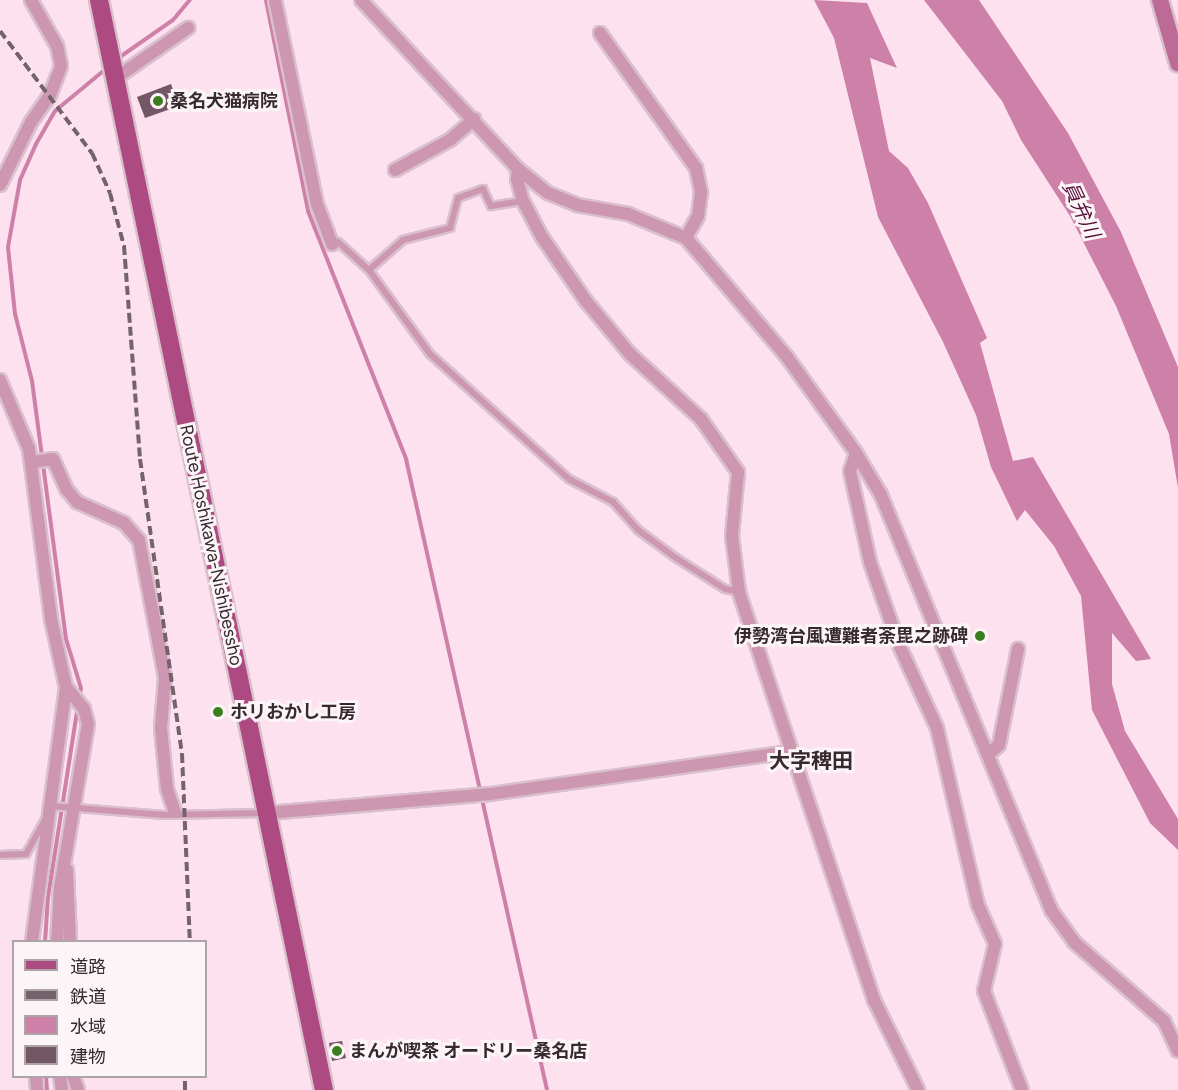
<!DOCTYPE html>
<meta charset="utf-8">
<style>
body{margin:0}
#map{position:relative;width:1178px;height:1090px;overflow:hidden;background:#fde1ee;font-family:Figtree,"Noto Sans JP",sans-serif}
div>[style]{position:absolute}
.water>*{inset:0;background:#ce81a8}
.stream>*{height:4px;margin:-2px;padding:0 2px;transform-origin:2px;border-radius:2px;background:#ce81a8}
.building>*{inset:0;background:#745765}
.roads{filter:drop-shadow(2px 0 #d9c0cc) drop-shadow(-2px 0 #d9c0cc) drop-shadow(0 2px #d9c0cc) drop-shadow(0 -2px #d9c0cc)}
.lane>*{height:6px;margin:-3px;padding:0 3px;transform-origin:3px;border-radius:3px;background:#cd96b1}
.street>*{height:12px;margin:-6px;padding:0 6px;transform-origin:6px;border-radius:6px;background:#cd96b1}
.secondary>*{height:16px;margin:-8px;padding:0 8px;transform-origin:8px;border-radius:8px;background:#bb6b95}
.primary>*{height:18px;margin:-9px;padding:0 9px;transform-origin:9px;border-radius:9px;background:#ac4a81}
.rail>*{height:4px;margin-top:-2px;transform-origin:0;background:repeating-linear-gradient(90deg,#75636b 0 9px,transparent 0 13.5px)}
.dots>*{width:16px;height:16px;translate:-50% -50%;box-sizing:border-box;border:3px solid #fcf5f8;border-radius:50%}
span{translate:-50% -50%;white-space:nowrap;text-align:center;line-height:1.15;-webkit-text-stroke:6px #fcf5f8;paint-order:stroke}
.poi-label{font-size:18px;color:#36292f;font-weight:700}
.left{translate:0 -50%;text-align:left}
.right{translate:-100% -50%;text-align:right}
.street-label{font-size:18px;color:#36292f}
.water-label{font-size:20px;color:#56103a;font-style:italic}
.quarter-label{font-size:21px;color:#36292f;font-weight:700}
.legend{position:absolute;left:12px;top:940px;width:195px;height:138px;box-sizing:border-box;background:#fcf5f8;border:2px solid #ada3a8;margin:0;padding:8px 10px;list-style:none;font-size:18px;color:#36292f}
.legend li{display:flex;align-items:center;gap:12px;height:30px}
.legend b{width:30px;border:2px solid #ada3a8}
</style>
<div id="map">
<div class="water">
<div style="clip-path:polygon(814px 0,867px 3px,897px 68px,870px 58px,889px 151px,908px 168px,928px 203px,987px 338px,980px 343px,1013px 461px,1033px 457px,1151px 659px,1136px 661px,1112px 633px,1112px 684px,1125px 731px,1178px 819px,1178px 850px,1150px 823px,1092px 710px,1081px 596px,1054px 546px,1025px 510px,1017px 521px,991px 467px,976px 415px,943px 342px,878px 217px,834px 38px)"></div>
<div style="clip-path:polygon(924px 0,979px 0,1068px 133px,1121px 232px,1178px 367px,1178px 488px,1169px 434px,1116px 306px,1070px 216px,1021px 140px,1002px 101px)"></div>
</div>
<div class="stream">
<div style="left:266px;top:0;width:215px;rotate:78.7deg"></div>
<div style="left:308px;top:211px;width:267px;rotate:68.4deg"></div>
<div style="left:406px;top:459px;width:647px;rotate:77.4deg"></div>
<div style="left:117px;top:59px;width:68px;rotate:-34.9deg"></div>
<div style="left:173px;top:20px;width:26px;rotate:-50deg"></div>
<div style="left:79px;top:697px;width:9px;rotate:-77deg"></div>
<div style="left:81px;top:688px;width:51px;rotate:-107deg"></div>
<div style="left:66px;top:639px;width:260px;rotate:-97.5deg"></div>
<div style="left:32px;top:381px;width:69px;rotate:-104.2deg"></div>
<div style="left:15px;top:314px;width:67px;rotate:-96deg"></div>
<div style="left:8px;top:247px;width:68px;rotate:-79.8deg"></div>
<div style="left:20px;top:180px;width:39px;rotate:-66deg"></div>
<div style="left:36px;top:144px;width:38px;rotate:-60deg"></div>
<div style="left:55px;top:111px;width:67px;rotate:-39.6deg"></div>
<div style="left:45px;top:942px;width:45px;rotate:-86.2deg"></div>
<div style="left:48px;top:897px;width:194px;rotate:-81.1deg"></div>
<div style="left:46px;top:1076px;width:14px;rotate:86deg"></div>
</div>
<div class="building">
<div style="clip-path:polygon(171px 84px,179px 106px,145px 118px,137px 97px)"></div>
<div style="clip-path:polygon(342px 1041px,346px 1058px,332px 1061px,329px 1043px)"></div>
</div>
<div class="roads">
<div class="lane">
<div style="left:332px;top:244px;width:6px;rotate:-18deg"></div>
<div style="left:338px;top:242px;width:42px;rotate:42.1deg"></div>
<div style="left:369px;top:270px;width:104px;rotate:54deg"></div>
<div style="left:430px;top:354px;width:187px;rotate:42deg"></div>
<div style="left:569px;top:479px;width:50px;rotate:27.6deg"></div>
<div style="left:613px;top:502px;width:38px;rotate:48deg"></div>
<div style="left:638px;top:530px;width:47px;rotate:36.4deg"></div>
<div style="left:676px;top:558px;width:58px;rotate:32.3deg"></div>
<div style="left:725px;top:589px;width:14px;rotate:12deg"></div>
<div style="left:369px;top:270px;width:45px;rotate:-41.4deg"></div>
<div style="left:403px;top:240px;width:49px;rotate:-14.3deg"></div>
<div style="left:450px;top:228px;width:31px;rotate:-75deg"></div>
<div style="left:458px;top:198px;width:27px;rotate:-20deg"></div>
<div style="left:483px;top:189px;width:19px;rotate:65deg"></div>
<div style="left:491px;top:206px;width:32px;rotate:-9deg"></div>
<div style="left:51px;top:806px;width:114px;rotate:4.5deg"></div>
<div style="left:165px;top:815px;width:99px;rotate:-1.2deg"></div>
<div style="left:0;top:855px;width:26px;rotate:-2deg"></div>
<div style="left:26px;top:854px;width:39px;rotate:-61deg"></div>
</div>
<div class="street">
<div style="left:275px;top:0;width:208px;rotate:78.4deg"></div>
<div style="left:317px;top:204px;width:43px;rotate:69.4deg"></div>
<div style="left:361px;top:0;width:231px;rotate:47.1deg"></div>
<div style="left:518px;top:169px;width:38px;rotate:39deg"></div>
<div style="left:548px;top:193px;width:31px;rotate:22deg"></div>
<div style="left:577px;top:205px;width:52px;rotate:10deg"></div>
<div style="left:628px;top:214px;width:63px;rotate:22.5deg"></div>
<div style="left:686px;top:238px;width:156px;rotate:49.7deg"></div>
<div style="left:787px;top:357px;width:118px;rotate:54.3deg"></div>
<div style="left:856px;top:453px;width:49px;rotate:59.2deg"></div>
<div style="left:881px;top:495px;width:448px;rotate:67.7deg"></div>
<div style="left:1051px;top:910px;width:39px;rotate:54deg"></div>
<div style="left:1074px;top:942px;width:120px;rotate:41.3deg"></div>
<div style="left:1164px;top:1021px;width:33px;rotate:65deg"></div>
<div style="left:600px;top:33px;width:166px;rotate:54.6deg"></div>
<div style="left:696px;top:168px;width:25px;rotate:78deg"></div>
<div style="left:701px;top:192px;width:24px;rotate:97deg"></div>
<div style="left:698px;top:216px;width:25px;rotate:119deg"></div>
<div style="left:116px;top:78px;width:88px;rotate:-34.8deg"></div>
<div style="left:518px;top:169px;width:10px;rotate:96deg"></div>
<div style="left:517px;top:179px;width:23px;rotate:75deg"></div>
<div style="left:523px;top:201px;width:41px;rotate:62.2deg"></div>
<div style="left:542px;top:237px;width:78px;rotate:55.5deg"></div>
<div style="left:586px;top:301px;width:69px;rotate:50.3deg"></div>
<div style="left:630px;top:354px;width:96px;rotate:42.5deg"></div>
<div style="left:701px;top:419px;width:65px;rotate:55.1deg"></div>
<div style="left:738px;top:472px;width:64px;rotate:95.4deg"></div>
<div style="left:732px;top:536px;width:56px;rotate:82.9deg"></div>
<div style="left:739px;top:592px;width:430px;rotate:71.7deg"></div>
<div style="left:874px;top:1000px;width:100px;rotate:63.9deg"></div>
<div style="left:395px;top:170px;width:63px;rotate:-28.6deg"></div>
<div style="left:450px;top:140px;width:32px;rotate:-41deg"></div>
<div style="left:0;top:185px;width:70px;rotate:-63.8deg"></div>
<div style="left:31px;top:122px;width:33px;rotate:-55deg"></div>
<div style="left:50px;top:95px;width:31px;rotate:-69deg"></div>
<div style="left:61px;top:66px;width:20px;rotate:-101deg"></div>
<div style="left:57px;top:46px;width:53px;rotate:-119.5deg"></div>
<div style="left:0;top:380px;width:75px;rotate:67.2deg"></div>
<div style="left:29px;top:449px;width:171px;rotate:82.6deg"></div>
<div style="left:51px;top:619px;width:70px;rotate:77.6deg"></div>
<div style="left:66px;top:687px;width:257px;rotate:97.6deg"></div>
<div style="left:856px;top:453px;width:19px;rotate:108deg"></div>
<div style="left:850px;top:471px;width:93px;rotate:77.6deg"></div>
<div style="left:870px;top:562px;width:88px;rotate:70.7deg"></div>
<div style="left:899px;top:645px;width:91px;rotate:65.4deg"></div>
<div style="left:937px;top:728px;width:182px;rotate:77deg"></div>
<div style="left:978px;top:905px;width:43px;rotate:66.4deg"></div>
<div style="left:995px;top:944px;width:48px;rotate:103.2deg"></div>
<div style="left:984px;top:991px;width:106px;rotate:69deg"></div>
<div style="left:32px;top:462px;width:21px;rotate:-8deg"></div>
<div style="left:53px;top:459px;width:34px;rotate:66deg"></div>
<div style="left:67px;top:490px;width:16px;rotate:50deg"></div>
<div style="left:77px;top:502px;width:51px;rotate:24.1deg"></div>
<div style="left:124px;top:523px;width:23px;rotate:49deg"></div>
<div style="left:139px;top:540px;width:140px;rotate:79.3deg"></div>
<div style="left:165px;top:678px;width:50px;rotate:94.6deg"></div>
<div style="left:161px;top:728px;width:61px;rotate:84.4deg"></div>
<div style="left:167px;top:789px;width:24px;rotate:71deg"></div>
<div style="left:989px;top:754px;width:13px;rotate:-42deg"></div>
<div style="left:999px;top:745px;width:98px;rotate:-78.8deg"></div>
<div style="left:268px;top:813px;width:223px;rotate:-4.9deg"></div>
<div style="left:490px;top:794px;width:302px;rotate:-8deg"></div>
<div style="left:67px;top:870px;width:72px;rotate:87.6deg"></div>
<div style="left:57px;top:942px;width:54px;rotate:-86.8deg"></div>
<div style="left:60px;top:888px;width:166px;rotate:-80.3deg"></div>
<div style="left:88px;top:724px;width:16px;rotate:-105deg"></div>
<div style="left:84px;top:709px;width:28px;rotate:-129deg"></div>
<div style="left:36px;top:1076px;width:14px;rotate:86deg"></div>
<div style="left:60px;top:1076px;width:14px;rotate:82deg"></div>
<div style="left:73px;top:1076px;width:15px;rotate:70deg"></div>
</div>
<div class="secondary">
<div style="left:1160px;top:0;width:66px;rotate:74.1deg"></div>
</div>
<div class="primary">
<div style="left:99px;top:0;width:1113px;rotate:78.34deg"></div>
</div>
</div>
<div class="rail">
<div style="left:0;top:31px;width:153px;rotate:53deg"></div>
<div style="left:92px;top:153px;width:44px;rotate:65.8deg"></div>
<div style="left:110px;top:193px;width:55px;rotate:75.2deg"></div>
<div style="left:124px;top:246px;width:214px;rotate:85.7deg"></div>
<div style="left:140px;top:459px;width:298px;rotate:81.9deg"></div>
<div style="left:182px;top:754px;width:188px;rotate:87.6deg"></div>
<div style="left:185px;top:1090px;width:14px;rotate:-90deg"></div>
</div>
<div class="dots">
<div style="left:158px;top:101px;background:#3b7e1f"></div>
<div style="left:980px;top:636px;background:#3b7e1f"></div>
<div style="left:218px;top:712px;background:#3b7e1f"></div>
<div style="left:337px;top:1051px;background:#3b7e1f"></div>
</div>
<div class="poi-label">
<span class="left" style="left:170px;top:101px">桑名犬猫病院</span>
<span class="right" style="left:968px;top:636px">伊勢湾台風遭難者荼毘之跡碑</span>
<span class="left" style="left:230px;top:712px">ホリおかし工房</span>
<span class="left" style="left:349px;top:1051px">まんが喫茶 オードリー桑名店</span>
</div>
<div class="street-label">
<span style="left:211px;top:545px;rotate:78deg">Route Hoshikawa-Nishibessho</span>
</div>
<div class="water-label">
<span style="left:1081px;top:210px;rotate:65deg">員弁川</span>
</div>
<div class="quarter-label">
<span style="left:811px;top:761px">大字稗田</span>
</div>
<ul class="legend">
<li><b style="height:8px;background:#ac4a81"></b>道路</li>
<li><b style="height:8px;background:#75636b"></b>鉄道</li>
<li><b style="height:16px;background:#ce81a8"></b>水域</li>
<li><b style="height:16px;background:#745765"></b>建物</li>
</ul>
</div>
